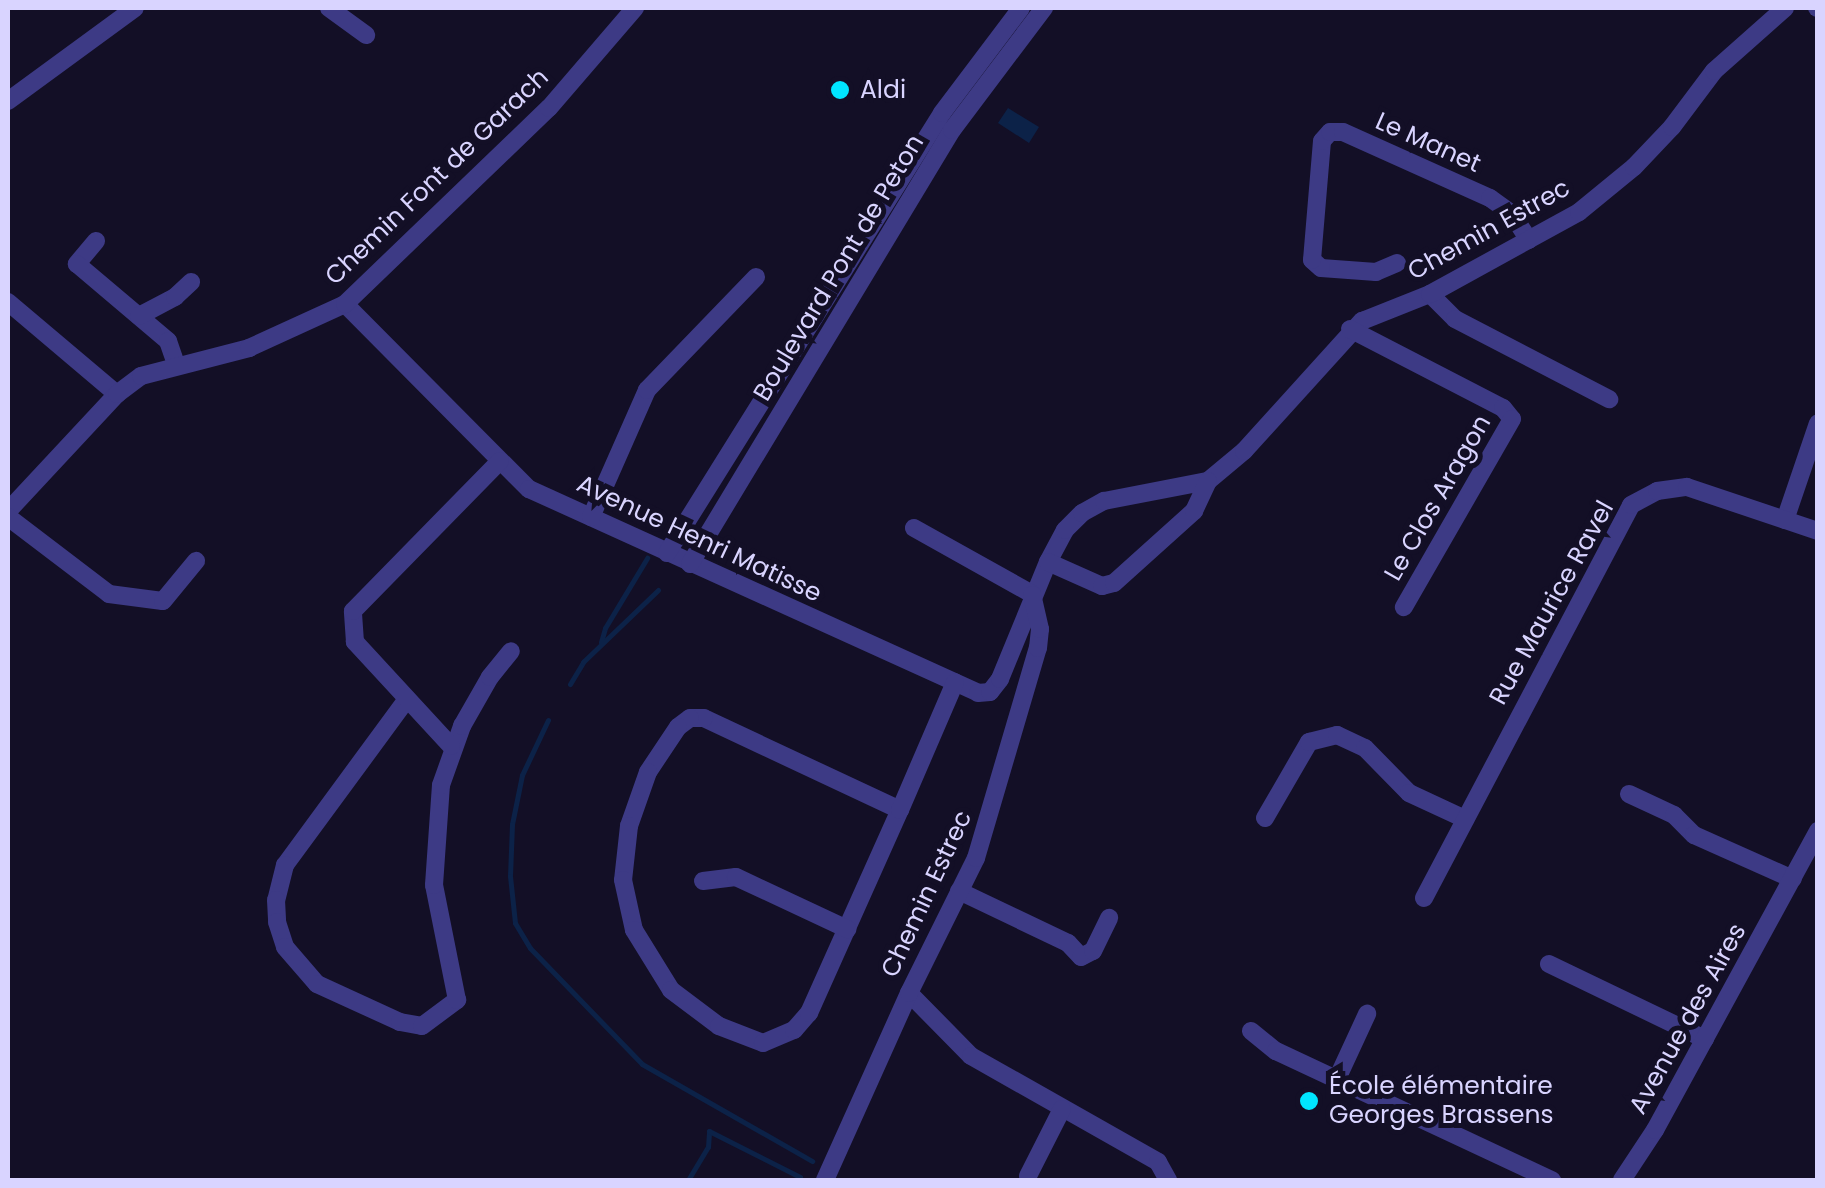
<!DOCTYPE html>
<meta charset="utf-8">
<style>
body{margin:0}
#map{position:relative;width:1825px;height:1188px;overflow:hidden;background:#130f26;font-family:Poppins,sans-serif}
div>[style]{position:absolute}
.water>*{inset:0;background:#0c2248}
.stream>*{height:5px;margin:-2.5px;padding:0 2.5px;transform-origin:2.5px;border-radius:2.5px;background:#0c2248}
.minor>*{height:18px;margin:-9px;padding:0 9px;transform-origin:9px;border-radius:9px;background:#3d3a85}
.dots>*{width:28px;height:28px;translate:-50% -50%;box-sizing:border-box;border:5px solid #130f26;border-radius:50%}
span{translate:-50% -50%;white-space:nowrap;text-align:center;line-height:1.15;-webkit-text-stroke:10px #130f26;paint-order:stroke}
.poi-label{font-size:25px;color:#d9d4ff}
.left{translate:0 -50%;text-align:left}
.street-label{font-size:25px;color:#d9d4ff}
.frame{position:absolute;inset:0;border:10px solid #d9d4ff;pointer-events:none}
</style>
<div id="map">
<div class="water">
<div style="clip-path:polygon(1008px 108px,1039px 127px,1029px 143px,998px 123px)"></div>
</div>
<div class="stream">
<div style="left:601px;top:642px;width:15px;rotate:-74deg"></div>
<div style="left:605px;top:628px;width:82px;rotate:-59deg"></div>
<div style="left:570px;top:684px;width:26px;rotate:-59deg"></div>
<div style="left:583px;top:662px;width:104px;rotate:-43.8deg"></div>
<div style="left:548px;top:720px;width:61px;rotate:115.3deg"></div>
<div style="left:522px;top:775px;width:50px;rotate:101.5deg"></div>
<div style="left:512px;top:824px;width:52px;rotate:92.2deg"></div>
<div style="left:510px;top:876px;width:47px;rotate:83.9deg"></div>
<div style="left:515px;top:923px;width:29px;rotate:59deg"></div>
<div style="left:530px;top:948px;width:161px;rotate:46deg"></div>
<div style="left:642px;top:1064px;width:196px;rotate:29.7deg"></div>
<div style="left:688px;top:1180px;width:39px;rotate:-59deg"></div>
<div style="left:708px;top:1147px;width:16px;rotate:-86deg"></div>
<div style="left:709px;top:1131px;width:102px;rotate:26.8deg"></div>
</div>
<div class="minor">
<div style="left:329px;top:8px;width:46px;rotate:36.1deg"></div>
<div style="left:1817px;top:8px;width:1px"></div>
<div style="left:8px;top:101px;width:157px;rotate:-36.2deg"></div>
<div style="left:96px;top:241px;width:30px;rotate:130deg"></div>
<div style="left:77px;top:264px;width:119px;rotate:40.2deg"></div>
<div style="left:168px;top:341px;width:24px;rotate:71deg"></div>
<div style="left:1397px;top:263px;width:23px;rotate:157deg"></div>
<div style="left:1376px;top:272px;width:55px;rotate:-175.8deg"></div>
<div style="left:1321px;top:268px;width:12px;rotate:-138deg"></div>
<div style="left:1312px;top:260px;width:119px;rotate:-85.2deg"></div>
<div style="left:1322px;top:141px;width:12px;rotate:-48deg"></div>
<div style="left:1330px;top:132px;width:13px"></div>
<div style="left:1343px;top:132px;width:161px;rotate:24.2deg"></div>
<div style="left:1490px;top:198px;width:27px;rotate:36deg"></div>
<div style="left:1512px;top:214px;width:31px;rotate:57deg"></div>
<div style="left:1430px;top:294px;width:35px;rotate:45deg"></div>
<div style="left:1455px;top:319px;width:174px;rotate:27.5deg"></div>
<div style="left:8px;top:302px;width:143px;rotate:40.2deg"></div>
<div style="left:345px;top:304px;width:261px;rotate:45.2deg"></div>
<div style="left:529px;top:489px;width:493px;rotate:24.4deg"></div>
<div style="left:978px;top:693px;width:12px;rotate:-5deg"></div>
<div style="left:990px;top:692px;width:16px;rotate:-52deg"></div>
<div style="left:1000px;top:679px;width:126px;rotate:-67.7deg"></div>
<div style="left:1048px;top:562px;width:36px;rotate:-62deg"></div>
<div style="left:1065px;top:530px;width:24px;rotate:-45deg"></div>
<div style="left:1082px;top:513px;width:25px;rotate:-29deg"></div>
<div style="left:1104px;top:501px;width:106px;rotate:-10.9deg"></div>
<div style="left:1208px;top:481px;width:47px;rotate:-39.8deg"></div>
<div style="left:1244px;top:451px;width:176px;rotate:-47.8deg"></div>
<div style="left:1362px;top:321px;width:73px;rotate:-21.7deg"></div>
<div style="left:1430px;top:294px;width:170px;rotate:-28.8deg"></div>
<div style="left:1579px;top:212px;width:71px;rotate:-39.3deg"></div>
<div style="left:1634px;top:167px;width:55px;rotate:-46.5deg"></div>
<div style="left:1672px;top:127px;width:70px;rotate:-53.1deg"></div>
<div style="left:1714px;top:71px;width:95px;rotate:-41.6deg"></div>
<div style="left:139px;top:316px;width:41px;rotate:-27.8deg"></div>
<div style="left:175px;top:297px;width:22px;rotate:-43deg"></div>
<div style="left:1350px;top:329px;width:172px;rotate:27.3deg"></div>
<div style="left:1503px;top:408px;width:14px;rotate:51deg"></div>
<div style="left:1512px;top:419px;width:217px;rotate:119.9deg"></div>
<div style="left:8px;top:511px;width:160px;rotate:-47deg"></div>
<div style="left:117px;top:394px;width:30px;rotate:-37deg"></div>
<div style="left:141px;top:376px;width:112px;rotate:-14.5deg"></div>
<div style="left:249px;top:348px;width:106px;rotate:-24.6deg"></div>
<div style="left:345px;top:304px;width:283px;rotate:-43.9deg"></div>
<div style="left:549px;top:108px;width:132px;rotate:-49.3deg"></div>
<div style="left:8px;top:517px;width:127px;rotate:37.3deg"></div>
<div style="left:109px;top:594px;width:54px;rotate:7.4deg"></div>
<div style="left:163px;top:601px;width:52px;rotate:-50.5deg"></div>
<div style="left:591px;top:517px;width:139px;rotate:-66.2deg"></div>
<div style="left:647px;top:390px;width:157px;rotate:-46deg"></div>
<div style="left:1785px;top:520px;width:102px;rotate:-71.2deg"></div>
<div style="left:914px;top:528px;width:135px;rotate:29.2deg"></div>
<div style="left:667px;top:553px;width:519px;rotate:-57.99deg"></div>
<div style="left:942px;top:113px;width:131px;rotate:-53deg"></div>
<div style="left:1048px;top:562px;width:59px;rotate:24deg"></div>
<div style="left:1102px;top:586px;width:12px;rotate:-14deg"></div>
<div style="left:1114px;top:583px;width:108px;rotate:-42deg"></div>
<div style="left:1194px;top:511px;width:33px;rotate:-65deg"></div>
<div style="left:690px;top:564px;width:507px;rotate:-58.88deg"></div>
<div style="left:952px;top:130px;width:153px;rotate:-53deg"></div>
<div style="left:407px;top:699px;width:206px;rotate:126.3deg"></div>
<div style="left:285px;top:865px;width:36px;rotate:104deg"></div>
<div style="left:276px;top:900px;width:22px;rotate:87deg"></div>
<div style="left:277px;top:922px;width:26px;rotate:72deg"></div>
<div style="left:285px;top:947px;width:49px;rotate:49.1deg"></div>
<div style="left:317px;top:984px;width:91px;rotate:24.6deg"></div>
<div style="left:400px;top:1022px;width:22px;rotate:10deg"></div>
<div style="left:422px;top:1026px;width:44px;rotate:-36.6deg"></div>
<div style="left:457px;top:1000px;width:117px;rotate:-101.3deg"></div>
<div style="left:434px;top:885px;width:100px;rotate:-86deg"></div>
<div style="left:441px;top:785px;width:63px;rotate:-70.4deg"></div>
<div style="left:462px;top:726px;width:56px;rotate:-60.3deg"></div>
<div style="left:490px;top:677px;width:33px;rotate:-51deg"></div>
<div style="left:451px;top:746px;width:142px;rotate:-132.7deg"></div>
<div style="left:355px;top:642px;width:31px;rotate:-94deg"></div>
<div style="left:353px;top:611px;width:210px;rotate:-45.6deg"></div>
<div style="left:1629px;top:794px;width:50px;rotate:25deg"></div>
<div style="left:1674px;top:815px;width:28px;rotate:45deg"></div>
<div style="left:1694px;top:835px;width:108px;rotate:24deg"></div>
<div style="left:900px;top:810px;width:217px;rotate:-154.9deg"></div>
<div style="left:704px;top:718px;width:14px;rotate:180deg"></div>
<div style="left:690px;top:718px;width:15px;rotate:143deg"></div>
<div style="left:678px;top:727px;width:54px;rotate:123.7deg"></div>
<div style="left:648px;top:772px;width:57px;rotate:109.4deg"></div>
<div style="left:629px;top:826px;width:54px;rotate:96.3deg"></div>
<div style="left:623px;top:880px;width:51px;rotate:77.6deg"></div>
<div style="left:634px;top:930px;width:70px;rotate:58.3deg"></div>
<div style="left:671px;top:990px;width:60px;rotate:36.9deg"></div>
<div style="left:719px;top:1026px;width:47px;rotate:21.1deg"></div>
<div style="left:763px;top:1043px;width:34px;rotate:-23deg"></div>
<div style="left:794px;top:1030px;width:23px;rotate:-49deg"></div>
<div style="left:809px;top:1013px;width:222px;rotate:-65.9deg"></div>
<div style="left:900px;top:810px;width:139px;rotate:-66.7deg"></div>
<div style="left:1265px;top:818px;width:88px;rotate:-59.9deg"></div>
<div style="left:1309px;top:742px;width:29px;rotate:-14deg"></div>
<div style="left:1337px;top:735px;width:31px;rotate:25deg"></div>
<div style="left:1365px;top:748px;width:63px;rotate:45.6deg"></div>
<div style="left:1409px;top:793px;width:62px;rotate:24.9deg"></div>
<div style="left:703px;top:881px;width:33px;rotate:-7deg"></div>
<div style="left:736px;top:877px;width:123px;rotate:25.1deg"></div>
<div style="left:959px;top:891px;width:121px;rotate:25.5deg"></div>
<div style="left:1068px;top:943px;width:19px;rotate:47deg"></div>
<div style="left:1081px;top:957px;width:13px;rotate:-27deg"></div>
<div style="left:1093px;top:951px;width:37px;rotate:-64deg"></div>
<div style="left:1424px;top:898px;width:444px;rotate:-62.2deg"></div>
<div style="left:1631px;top:505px;width:30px;rotate:-28deg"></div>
<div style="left:1657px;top:491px;width:30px;rotate:-8deg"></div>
<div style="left:1687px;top:487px;width:138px;rotate:18.6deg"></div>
<div style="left:1549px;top:964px;width:173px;rotate:25.7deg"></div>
<div style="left:909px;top:993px;width:88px;rotate:45.5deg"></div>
<div style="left:971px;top:1056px;width:215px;rotate:29.5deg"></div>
<div style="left:1158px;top:1162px;width:21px;rotate:61deg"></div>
<div style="left:1251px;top:1031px;width:32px;rotate:39deg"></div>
<div style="left:1276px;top:1051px;width:305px;rotate:25.1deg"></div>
<div style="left:1337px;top:1079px;width:72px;rotate:-65.2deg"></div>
<div style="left:1028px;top:1176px;width:75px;rotate:-63.1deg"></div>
<div style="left:825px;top:1180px;width:205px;rotate:-65.8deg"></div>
<div style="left:909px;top:993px;width:151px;rotate:-63.6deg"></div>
<div style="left:976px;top:858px;width:219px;rotate:-73.6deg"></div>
<div style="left:1038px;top:648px;width:19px;rotate:-84deg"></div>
<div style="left:1040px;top:629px;width:35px;rotate:-103deg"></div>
<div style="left:1622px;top:1180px;width:60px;rotate:-56.6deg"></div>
<div style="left:1655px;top:1130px;width:341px;rotate:-61.4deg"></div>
</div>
<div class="dots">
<div style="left:840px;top:90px;background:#00e5ff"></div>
<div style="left:1309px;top:1101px;background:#00e5ff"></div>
</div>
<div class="poi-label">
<span class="left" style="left:860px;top:90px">Aldi</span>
<span class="left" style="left:1329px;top:1101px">École élémentaire<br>Georges Brassens</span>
</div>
<div class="street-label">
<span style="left:1428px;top:143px;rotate:24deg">Le Manet</span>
<span style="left:437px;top:177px;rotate:-44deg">Chemin Font de Garach</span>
<span style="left:1489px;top:230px;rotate:-29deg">Chemin Estrec</span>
<span style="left:839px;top:268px;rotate:-59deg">Boulevard Pont de Peton</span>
<span style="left:1438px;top:498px;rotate:-60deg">Le Clos Aragon</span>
<span style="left:699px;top:539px;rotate:25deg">Avenue Henri Matisse</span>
<span style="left:1552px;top:603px;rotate:-61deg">Rue Maurice Ravel</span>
<span style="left:927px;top:894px;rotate:-65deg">Chemin Estrec</span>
<span style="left:1688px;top:1019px;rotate:-61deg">Avenue des Aires</span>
</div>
<div class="frame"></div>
</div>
